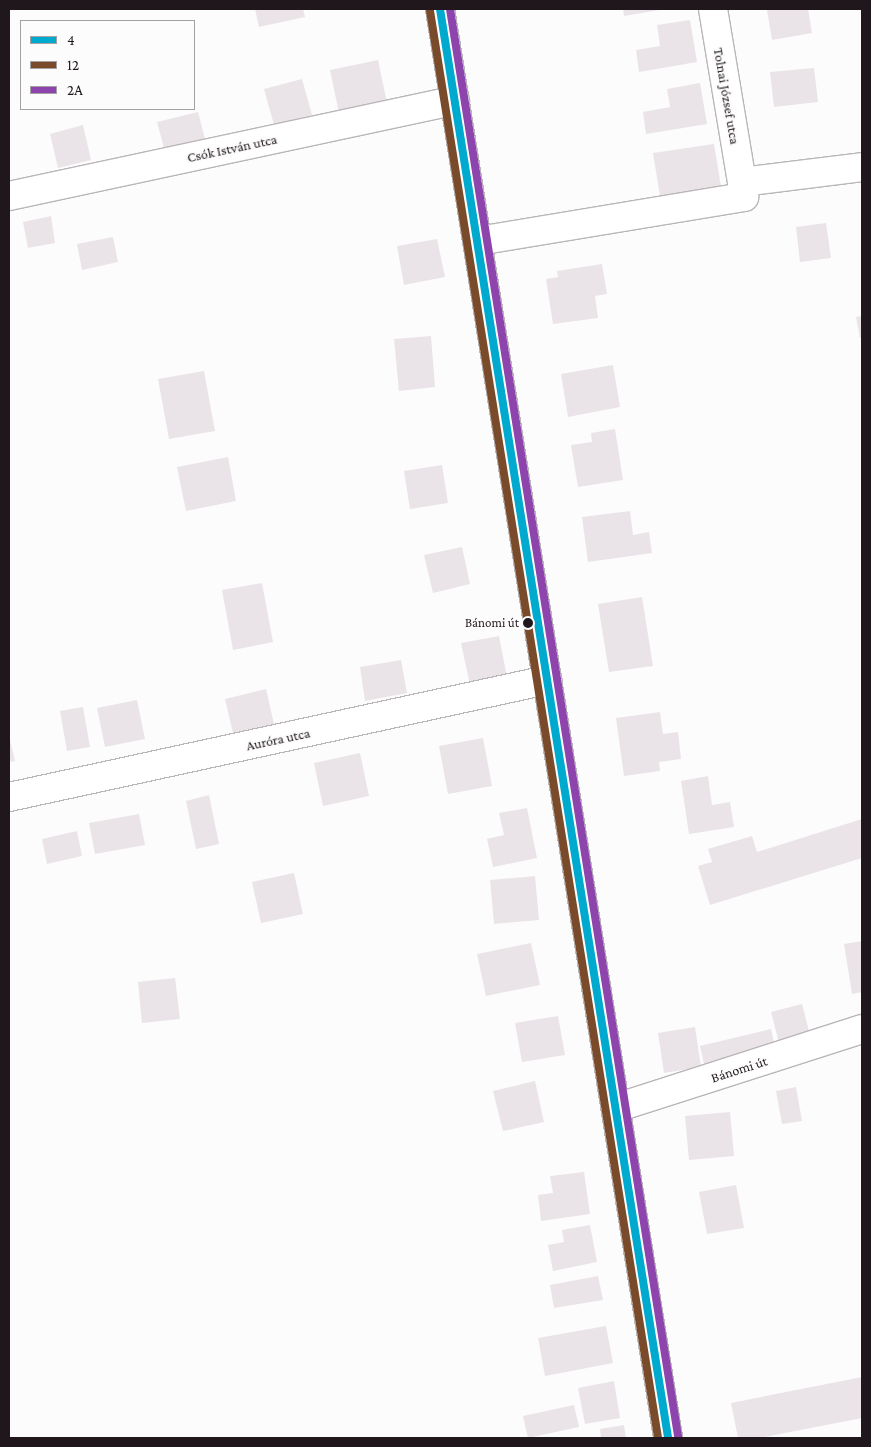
<!DOCTYPE html>
<meta charset="utf-8">
<style>
body{margin:0}
#map{position:relative;width:871px;height:1447px;overflow:hidden;background:#fcfcfc;font-family:"Crimson Pro",serif}
div>[style]{position:absolute}
.building>*{inset:0;background:#eae4e8}
.roads{filter:drop-shadow(1px 0 #bab6b8) drop-shadow(-1px 0 #bab6b8) drop-shadow(0 1px #bab6b8) drop-shadow(0 -1px #bab6b8)}
.minor>*{height:28px;margin:-14px;padding:0 14px;transform-origin:14px;border-radius:14px;background:#fff}
.major>*{height:28px;margin:-14px;padding:0 14px;transform-origin:14px;border-radius:14px;background:#fff}
.bus-1>*{height:8px;margin:-4px;padding:0 4px;transform-origin:4px;border-radius:4px;background:#00a9ce}
.bus-2>*{height:8px;margin:-4px;padding:0 4px;transform-origin:4px;border-radius:4px;background:#7a4b2a}
.bus-3>*{height:8px;margin:-4px;padding:0 4px;transform-origin:4px;border-radius:4px;background:#8e44ad}
.dots>*{width:14px;height:14px;translate:-50% -50%;box-sizing:border-box;border:2px solid #fcfcfc;border-radius:50%}
span{translate:-50% -50%;white-space:nowrap;text-align:center;line-height:1.15;-webkit-text-stroke:4.5px #fcfcfc;paint-order:stroke}
.bus-label{font-size:13px;color:#20171d}
.right{translate:-100% -50%;text-align:right}
.street-label{font-size:14px;color:#20171d}
.frame{position:absolute;inset:0;border:10px solid #20171d;pointer-events:none}
.legend{position:absolute;left:20px;top:20px;width:175px;height:90px;box-sizing:border-box;background:#fcfcfc;border:1px solid #a4a0a3;margin:0;padding:6px 9px;list-style:none;font-size:15px;color:#20171d}
.legend li{display:flex;align-items:center;gap:10px;height:25px}
.legend b{width:25px;border:1px solid #a4a0a3}
</style>
<div id="map">
<div class="building">
<div style="clip-path:polygon(255px 9px,303px 9px,305px 17px,259px 27px)"></div>
<div style="clip-path:polygon(623px 9px,659px 9px,659px 10px,624px 16px)"></div>
<div style="clip-path:polygon(808px 9px,812px 33px,772px 40px,767px 10px)"></div>
<div style="clip-path:polygon(690px 20px,697px 62px,639px 72px,636px 50px,660px 46px,657px 25px)"></div>
<div style="clip-path:polygon(378px 60px,387px 103px,339px 113px,330px 70px)"></div>
<div style="clip-path:polygon(814px 68px,818px 102px,774px 107px,770px 72px)"></div>
<div style="clip-path:polygon(302px 79px,312px 115px,274px 125px,264px 89px)"></div>
<div style="clip-path:polygon(700px 83px,707px 124px,646px 134px,643px 112px,670px 107px,667px 89px)"></div>
<div style="clip-path:polygon(198px 112px,205px 139px,164px 148px,157px 122px)"></div>
<div style="clip-path:polygon(83px 125px,91px 160px,58px 168px,50px 134px)"></div>
<div style="clip-path:polygon(714px 144px,721px 187px,660px 196px,653px 153px)"></div>
<div style="clip-path:polygon(51px 216px,55px 243px,28px 248px,23px 222px)"></div>
<div style="clip-path:polygon(826px 223px,831px 258px,800px 262px,796px 227px)"></div>
<div style="clip-path:polygon(113px 237px,118px 262px,82px 270px,77px 244px)"></div>
<div style="clip-path:polygon(437px 239px,445px 277px,404px 285px,397px 246px)"></div>
<div style="clip-path:polygon(602px 264px,607px 294px,595px 296px,598px 318px,553px 324px,546px 279px,558px 277px,557px 271px)"></div>
<div style="clip-path:polygon(862px 316px,862px 337px,860px 338px,856px 317px)"></div>
<div style="clip-path:polygon(431px 336px,435px 387px,399px 391px,394px 339px)"></div>
<div style="clip-path:polygon(613px 365px,620px 407px,568px 417px,561px 374px)"></div>
<div style="clip-path:polygon(204px 371px,215px 431px,169px 439px,158px 379px)"></div>
<div style="clip-path:polygon(615px 429px,623px 480px,578px 487px,571px 445px,592px 442px,591px 433px)"></div>
<div style="clip-path:polygon(228px 457px,236px 501px,186px 511px,177px 467px)"></div>
<div style="clip-path:polygon(442px 465px,448px 503px,410px 509px,404px 471px)"></div>
<div style="clip-path:polygon(630px 511px,633px 535px,649px 532px,652px 553px,588px 562px,582px 517px)"></div>
<div style="clip-path:polygon(462px 547px,470px 584px,433px 593px,424px 555px)"></div>
<div style="clip-path:polygon(262px 583px,273px 642px,233px 650px,222px 590px)"></div>
<div style="clip-path:polygon(642px 597px,653px 666px,609px 672px,598px 604px)"></div>
<div style="clip-path:polygon(499px 636px,507px 677px,470px 685px,461px 643px)"></div>
<div style="clip-path:polygon(401px 660px,407px 693px,365px 701px,360px 667px)"></div>
<div style="clip-path:polygon(266px 689px,274px 724px,233px 733px,225px 699px)"></div>
<div style="clip-path:polygon(137px 700px,145px 739px,105px 747px,97px 708px)"></div>
<div style="clip-path:polygon(83px 707px,90px 747px,67px 751px,60px 711px)"></div>
<div style="clip-path:polygon(660px 712px,663px 734px,678px 732px,681px 759px,659px 762px,660px 771px,624px 776px,616px 718px)"></div>
<div style="clip-path:polygon(9px 736px,15px 761px,9px 762px)"></div>
<div style="clip-path:polygon(483px 738px,492px 786px,448px 794px,439px 746px)"></div>
<div style="clip-path:polygon(360px 753px,369px 796px,323px 806px,314px 763px)"></div>
<div style="clip-path:polygon(708px 776px,712px 805px,730px 802px,734px 827px,689px 834px,681px 781px)"></div>
<div style="clip-path:polygon(209px 795px,219px 844px,196px 849px,186px 801px)"></div>
<div style="clip-path:polygon(527px 808px,537px 858px,493px 867px,487px 839px,504px 835px,499px 813px)"></div>
<div style="clip-path:polygon(139px 814px,145px 845px,95px 854px,89px 823px)"></div>
<div style="clip-path:polygon(862px 819px,862px 858px,710px 905px,698px 866px,712px 862px,708px 849px,752px 836px,757px 852px)"></div>
<div style="clip-path:polygon(77px 831px,82px 856px,47px 864px,42px 839px)"></div>
<div style="clip-path:polygon(294px 873px,303px 914px,261px 923px,252px 882px)"></div>
<div style="clip-path:polygon(535px 876px,539px 920px,494px 924px,490px 880px)"></div>
<div style="clip-path:polygon(862px 941px,862px 992px,852px 994px,844px 944px)"></div>
<div style="clip-path:polygon(531px 943px,540px 985px,486px 996px,477px 954px)"></div>
<div style="clip-path:polygon(175px 978px,180px 1019px,142px 1023px,138px 982px)"></div>
<div style="clip-path:polygon(802px 1004px,810px 1035px,779px 1043px,771px 1012px)"></div>
<div style="clip-path:polygon(558px 1016px,565px 1055px,522px 1062px,515px 1023px)"></div>
<div style="clip-path:polygon(695px 1027px,701px 1067px,664px 1073px,658px 1033px)"></div>
<div style="clip-path:polygon(771px 1029px,775px 1047px,704px 1064px,700px 1046px)"></div>
<div style="clip-path:polygon(535px 1081px,544px 1122px,503px 1131px,493px 1091px)"></div>
<div style="clip-path:polygon(796px 1087px,802px 1121px,782px 1124px,776px 1091px)"></div>
<div style="clip-path:polygon(730px 1112px,734px 1156px,689px 1160px,685px 1116px)"></div>
<div style="clip-path:polygon(584px 1172px,590px 1214px,541px 1221px,538px 1195px,553px 1193px,550px 1176px)"></div>
<div style="clip-path:polygon(736px 1185px,744px 1228px,707px 1234px,699px 1192px)"></div>
<div style="clip-path:polygon(590px 1225px,597px 1262px,553px 1271px,548px 1245px,564px 1242px,562px 1230px)"></div>
<div style="clip-path:polygon(598px 1276px,603px 1300px,554px 1308px,550px 1285px)"></div>
<div style="clip-path:polygon(606px 1326px,613px 1363px,545px 1376px,538px 1338px)"></div>
<div style="clip-path:polygon(862px 1377px,862px 1418px,759px 1438px,738px 1438px,731px 1403px)"></div>
<div style="clip-path:polygon(614px 1381px,620px 1418px,585px 1424px,578px 1388px)"></div>
<div style="clip-path:polygon(574px 1405px,579px 1427px,528px 1438px,523px 1416px)"></div>
<div style="clip-path:polygon(624px 1425px,626px 1438px,601px 1438px,600px 1429px)"></div>
</div>
<div class="roads">
<div class="minor">
<div style="left:713px;top:9px;width:175px;rotate:80.5deg"></div>
<div style="left:9px;top:196px;width:456px;rotate:-12.1deg"></div>
<div style="left:478px;top:241px;width:270px;rotate:-9.4deg"></div>
<div style="left:744px;top:197px;width:15px;rotate:-98deg"></div>
<div style="left:742px;top:182px;width:121px;rotate:-7.1deg"></div>
<div style="left:9px;top:797px;width:551px;rotate:-12.27deg"></div>
<div style="left:616px;top:1108px;width:258px;rotate:-17.8deg"></div>
</div>
<div class="major">
<div style="left:440px;top:9px;width:1447px;rotate:80.93deg"></div>
</div>
</div>
<div class="bus-1">
<div style="left:440px;top:9px;width:1447px;rotate:80.93deg"></div>
</div>
<div class="bus-2">
<div style="left:430px;top:11px;width:1445px;rotate:80.92deg"></div>
</div>
<div class="bus-3">
<div style="left:450px;top:9px;width:1445px;rotate:80.92deg"></div>
</div>
<div class="dots">
<div style="left:528px;top:623px;background:#20171d"></div>
</div>
<div class="bus-label">
<span class="right" style="left:519px;top:623px">Bánomi út</span>
</div>
<div class="street-label">
<span style="left:727px;top:96px;rotate:80deg">Tolnai József utca</span>
<span style="left:232px;top:148px;rotate:-12deg">Csók István utca</span>
<span style="left:278px;top:739px;rotate:-12deg">Auróra utca</span>
<span style="left:739px;top:1069px;rotate:-18deg">Bánomi út</span>
</div>
<div class="frame"></div>
<ul class="legend">
<li><b style="height:6px;background:#00a9ce"></b>4</li>
<li><b style="height:6px;background:#7a4b2a"></b>12</li>
<li><b style="height:6px;background:#8e44ad"></b>2A</li>
</ul>
</div>
